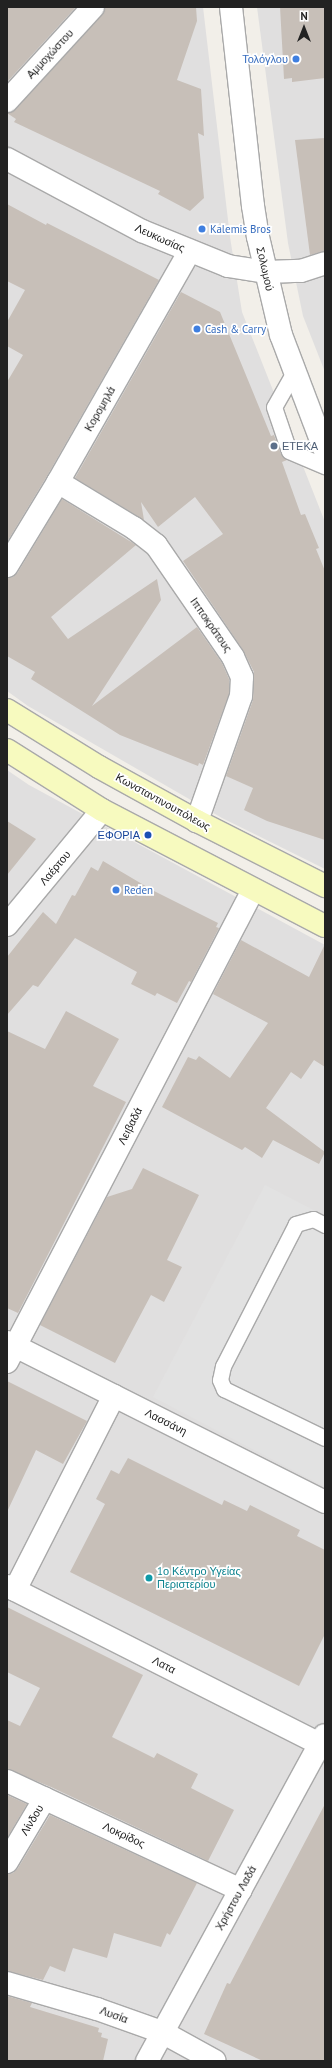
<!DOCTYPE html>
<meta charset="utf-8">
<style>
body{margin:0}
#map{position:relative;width:332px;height:2068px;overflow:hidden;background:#f2efe9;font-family:"PT Sans",sans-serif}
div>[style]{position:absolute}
.residential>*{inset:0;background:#e0dfdf}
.parking>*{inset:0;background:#e2e2e2}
.building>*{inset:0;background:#c7bfb8}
.roads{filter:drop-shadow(1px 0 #a9a9a9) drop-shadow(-1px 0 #a9a9a9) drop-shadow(0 1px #a9a9a9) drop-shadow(0 -1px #a9a9a9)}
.service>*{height:15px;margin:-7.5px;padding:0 7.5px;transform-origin:7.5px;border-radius:7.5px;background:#fff}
.pedestrian>*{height:22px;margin:-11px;padding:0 11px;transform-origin:11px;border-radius:11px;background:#fff}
.minor>*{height:22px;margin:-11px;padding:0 11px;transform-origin:11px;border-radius:11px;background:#fff}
.tertiary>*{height:22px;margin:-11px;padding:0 11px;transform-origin:11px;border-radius:11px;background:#fff}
.secondary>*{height:22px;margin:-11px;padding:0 11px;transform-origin:11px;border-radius:11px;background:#f7fabf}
.dots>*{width:11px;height:11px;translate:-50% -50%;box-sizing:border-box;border:2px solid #fff;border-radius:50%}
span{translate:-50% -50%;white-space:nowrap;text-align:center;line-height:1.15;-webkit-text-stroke:3.5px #fff;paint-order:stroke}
.street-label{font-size:11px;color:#222}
.shop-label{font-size:11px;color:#366cbe}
.right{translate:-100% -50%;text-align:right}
.left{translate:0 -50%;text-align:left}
.service-label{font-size:11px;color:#4e5e75}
.transit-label{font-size:11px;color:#164399}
.culture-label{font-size:11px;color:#0d838f}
.frame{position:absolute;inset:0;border:8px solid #222;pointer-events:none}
.north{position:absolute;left:284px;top:8px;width:40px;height:40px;-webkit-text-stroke:3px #fff;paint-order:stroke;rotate:0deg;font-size:11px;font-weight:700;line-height:16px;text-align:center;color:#222}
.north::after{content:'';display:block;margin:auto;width:14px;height:18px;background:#222;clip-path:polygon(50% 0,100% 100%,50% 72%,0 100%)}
</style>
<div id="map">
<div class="residential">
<div style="clip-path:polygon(7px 7px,203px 7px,230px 237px,242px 312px,325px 522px,325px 869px,222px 818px,28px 706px,7px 691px)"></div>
<div style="clip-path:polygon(257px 7px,325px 7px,325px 372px,303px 316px,288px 243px)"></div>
<div style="clip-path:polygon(7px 770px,29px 785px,325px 945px,325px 2061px,7px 2061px)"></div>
</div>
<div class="parking">
<div style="clip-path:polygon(265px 1185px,325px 1216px,325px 1487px,153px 1397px)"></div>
</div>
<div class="building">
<div style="clip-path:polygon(7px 7px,76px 7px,7px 82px)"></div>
<div style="clip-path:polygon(105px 7px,196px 7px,197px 21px,177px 80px,201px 89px,204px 136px,198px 133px,204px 198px,190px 211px,158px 194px,160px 191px,14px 122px,16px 119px,7px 113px,16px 109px,102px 15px)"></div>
<div style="clip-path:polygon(280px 7px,325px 7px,325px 78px,292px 82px,292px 78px,284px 79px)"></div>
<div style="clip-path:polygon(325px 138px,325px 251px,310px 255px,295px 140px)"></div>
<div style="clip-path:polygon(7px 204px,46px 225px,47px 223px,159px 280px,47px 476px,7px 542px,7px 382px,23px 355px,7px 346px,7px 322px,25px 290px,7px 281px)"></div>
<div style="clip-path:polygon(181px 292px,220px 312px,271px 436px,274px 435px,281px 454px,287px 460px,282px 462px,301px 515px,305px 514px,319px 548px,316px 549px,325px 571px,325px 840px,267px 821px,244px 810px,253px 788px,226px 776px,253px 700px,254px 672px,243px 650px,183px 561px,223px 534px,195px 497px,158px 527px,141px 502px,144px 520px,75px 478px)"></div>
<div style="clip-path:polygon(62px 499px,136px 545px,51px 617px,68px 639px,157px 579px,161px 600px,92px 706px,197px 627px,222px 663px,229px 679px,229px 694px,203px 765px,199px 763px,198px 766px,120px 735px,31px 679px,35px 672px,7px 656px,7px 578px,13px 577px,18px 572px)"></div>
<div style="clip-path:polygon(7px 821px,36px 839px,7px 875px)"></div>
<div style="clip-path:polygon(103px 861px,154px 891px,218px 923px,216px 927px,219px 928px,191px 982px,189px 981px,177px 1003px,157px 993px,155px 996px,131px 984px,137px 972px,75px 938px,38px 987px,33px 985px,7px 1015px,7px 957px,43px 912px,56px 924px,72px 895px,75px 896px,91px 867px,98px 871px)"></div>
<div style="clip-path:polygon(241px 940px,309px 977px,325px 944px,325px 1067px,314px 1060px,301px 1079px,291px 1072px,266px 1108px,325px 1152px,319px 1164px,273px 1140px,262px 1158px,245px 1147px,242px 1150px,162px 1107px,188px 1057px,196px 1060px,199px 1056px,230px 1078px,268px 1023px,213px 994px)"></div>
<div style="clip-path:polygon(66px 1011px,119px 1039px,93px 1086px,126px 1102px,18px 1313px,7px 1308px,7px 1031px,45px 1049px)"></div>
<div style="clip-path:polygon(143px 1168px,199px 1195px,167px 1260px,182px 1267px,164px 1302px,151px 1295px,115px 1363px,40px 1325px,107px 1197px,132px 1189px)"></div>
<div style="clip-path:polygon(7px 1381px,87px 1421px,63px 1464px,36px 1450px,7px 1512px)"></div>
<div style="clip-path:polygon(128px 1458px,222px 1505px,224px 1500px,247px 1511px,250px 1505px,300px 1530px,297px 1536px,325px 1550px,325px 1634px,299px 1686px,70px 1572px,105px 1504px,96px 1499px,111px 1470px,119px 1474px)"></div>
<div style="clip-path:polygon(7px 1607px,143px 1675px,112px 1737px,154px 1758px,157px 1753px,198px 1774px,191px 1788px,234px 1810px,208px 1861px,51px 1787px,7px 1769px,7px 1720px,20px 1726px,40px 1688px,7px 1672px)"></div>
<div style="clip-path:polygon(7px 1795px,27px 1804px,7px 1838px)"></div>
<div style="clip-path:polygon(325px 1804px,325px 2061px,263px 2061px,204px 2034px,227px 1983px,230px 1984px)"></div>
<div style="clip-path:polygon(50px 1815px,197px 1883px,170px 1935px,167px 1933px,161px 1947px,114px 1933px,107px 1958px,73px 1948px,65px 1972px,50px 1966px,43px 1980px,7px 1971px,7px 1874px,13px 1873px,18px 1868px)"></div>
<div style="clip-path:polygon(7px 1996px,32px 2003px,30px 2007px,99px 2028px,98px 2032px,102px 2033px,101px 2037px,108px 2039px,103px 2061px,7px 2061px)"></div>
</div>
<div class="roads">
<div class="service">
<div style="left:294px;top:372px;width:40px;rotate:119.7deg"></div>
<div style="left:274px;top:407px;width:46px;rotate:71.2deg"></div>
<div style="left:289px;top:451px;width:39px;rotate:23deg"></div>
<div style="left:325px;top:1225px;width:13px;rotate:-153deg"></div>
<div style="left:313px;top:1219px;width:18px;rotate:164deg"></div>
<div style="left:296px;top:1224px;width:160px;rotate:117.2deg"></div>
<div style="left:223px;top:1366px;width:14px;rotate:102deg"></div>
<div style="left:220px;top:1380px;width:10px;rotate:66deg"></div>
<div style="left:224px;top:1389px;width:112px;rotate:25.9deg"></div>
</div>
<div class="pedestrian">
<div style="left:15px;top:1590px;width:218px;rotate:-63deg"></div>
</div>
<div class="minor">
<div style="left:7px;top:101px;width:127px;rotate:-47.5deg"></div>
<div style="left:7px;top:159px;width:153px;rotate:28.1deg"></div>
<div style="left:142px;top:231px;width:93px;rotate:22.1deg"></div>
<div style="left:228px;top:266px;width:38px;rotate:9deg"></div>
<div style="left:266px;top:272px;width:35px;rotate:-2deg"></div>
<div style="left:301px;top:271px;width:25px;rotate:-18deg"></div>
<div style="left:58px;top:482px;width:89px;rotate:31.2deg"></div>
<div style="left:134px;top:528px;width:28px;rotate:38deg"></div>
<div style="left:156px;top:545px;width:136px;rotate:55.5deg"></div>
<div style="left:233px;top:657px;width:22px;rotate:66deg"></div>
<div style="left:242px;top:677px;width:19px;rotate:93deg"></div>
<div style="left:241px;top:696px;width:133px;rotate:109.4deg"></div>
<div style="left:7px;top:566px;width:98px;rotate:-58.7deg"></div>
<div style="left:58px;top:482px;width:266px;rotate:-60.3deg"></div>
<div style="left:7px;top:925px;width:149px;rotate:-50.4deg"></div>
<div style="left:7px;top:1342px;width:356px;rotate:26.7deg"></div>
<div style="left:7px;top:1362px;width:532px;rotate:-62.47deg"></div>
<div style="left:7px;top:1586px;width:351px;rotate:26.8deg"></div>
<div style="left:7px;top:1781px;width:258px;rotate:25deg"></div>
<div style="left:7px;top:1862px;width:74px;rotate:-59.3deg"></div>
<div style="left:7px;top:1983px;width:94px;rotate:16.1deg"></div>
<div style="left:97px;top:2009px;width:69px;rotate:19.5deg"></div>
<div style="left:162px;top:2032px;width:60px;rotate:28.7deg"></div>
<div style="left:147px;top:2061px;width:371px;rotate:-61.4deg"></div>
</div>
<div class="tertiary">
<div style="left:231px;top:7px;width:200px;rotate:83.7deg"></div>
<div style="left:253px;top:206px;width:31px;rotate:81deg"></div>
<div style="left:258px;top:237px;width:101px;rotate:76.8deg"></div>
<div style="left:281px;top:335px;width:124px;rotate:69.2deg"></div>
</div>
<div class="secondary">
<div style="left:7px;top:710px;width:108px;rotate:31.8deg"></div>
<div style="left:99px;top:767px;width:112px;rotate:28.9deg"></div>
<div style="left:197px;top:821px;width:144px;rotate:26.9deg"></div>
<div style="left:7px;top:750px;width:112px;rotate:32.3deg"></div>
<div style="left:102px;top:810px;width:251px;rotate:27.5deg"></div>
</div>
</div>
<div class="dots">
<div style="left:296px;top:59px;background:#3f7fe0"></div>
<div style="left:202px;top:229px;background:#3f7fe0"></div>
<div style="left:197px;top:329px;background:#3f7fe0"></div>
<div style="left:274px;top:446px;background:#5c6f8a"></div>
<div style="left:148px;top:835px;background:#1a4fb4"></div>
<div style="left:116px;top:890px;background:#3f7fe0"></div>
<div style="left:149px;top:1578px;background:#0f9aa8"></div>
</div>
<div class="street-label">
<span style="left:50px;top:54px;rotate:-47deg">Αμμοχώστου</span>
<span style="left:160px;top:238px;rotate:24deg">Λευκωσίας</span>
<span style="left:265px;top:269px;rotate:77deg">Σολωμού</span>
<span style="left:100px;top:409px;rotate:-60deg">Κορομηλά</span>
<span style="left:211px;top:625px;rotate:55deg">Ιπποκράτους</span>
<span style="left:163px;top:802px;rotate:29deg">Κωνσταντινουπόλεως</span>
<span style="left:55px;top:868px;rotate:-50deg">Λαέρτου</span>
<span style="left:130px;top:1126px;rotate:-63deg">Λειβαδά</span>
<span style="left:166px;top:1422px;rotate:27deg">Λασσάνη</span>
<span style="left:164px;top:1665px;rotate:27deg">Λατα</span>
<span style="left:32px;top:1820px;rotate:-59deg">Λίνδου</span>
<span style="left:124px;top:1835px;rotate:25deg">Λοκρίδος</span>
<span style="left:236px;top:1898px;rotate:-61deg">Χρήστου Λαδά</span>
<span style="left:114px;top:2015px;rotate:20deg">Λυσία</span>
</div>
<div class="shop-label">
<span class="right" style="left:288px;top:59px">Τολόγλου</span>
<span class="left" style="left:210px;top:229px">Kalemis Bros</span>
<span class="left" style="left:205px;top:329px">Cash &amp; Carry</span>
<span class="left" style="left:124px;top:890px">Reden</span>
</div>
<div class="service-label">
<span class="left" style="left:282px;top:446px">ΕΤΕΚΑ</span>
</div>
<div class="transit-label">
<span class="right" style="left:140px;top:835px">ΕΦΟΡΙΑ</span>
</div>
<div class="culture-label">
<span class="left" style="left:157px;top:1578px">1ο Κέντρο Υγείας<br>Περιστερίου</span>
</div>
<div class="frame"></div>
<div class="north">N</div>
</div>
